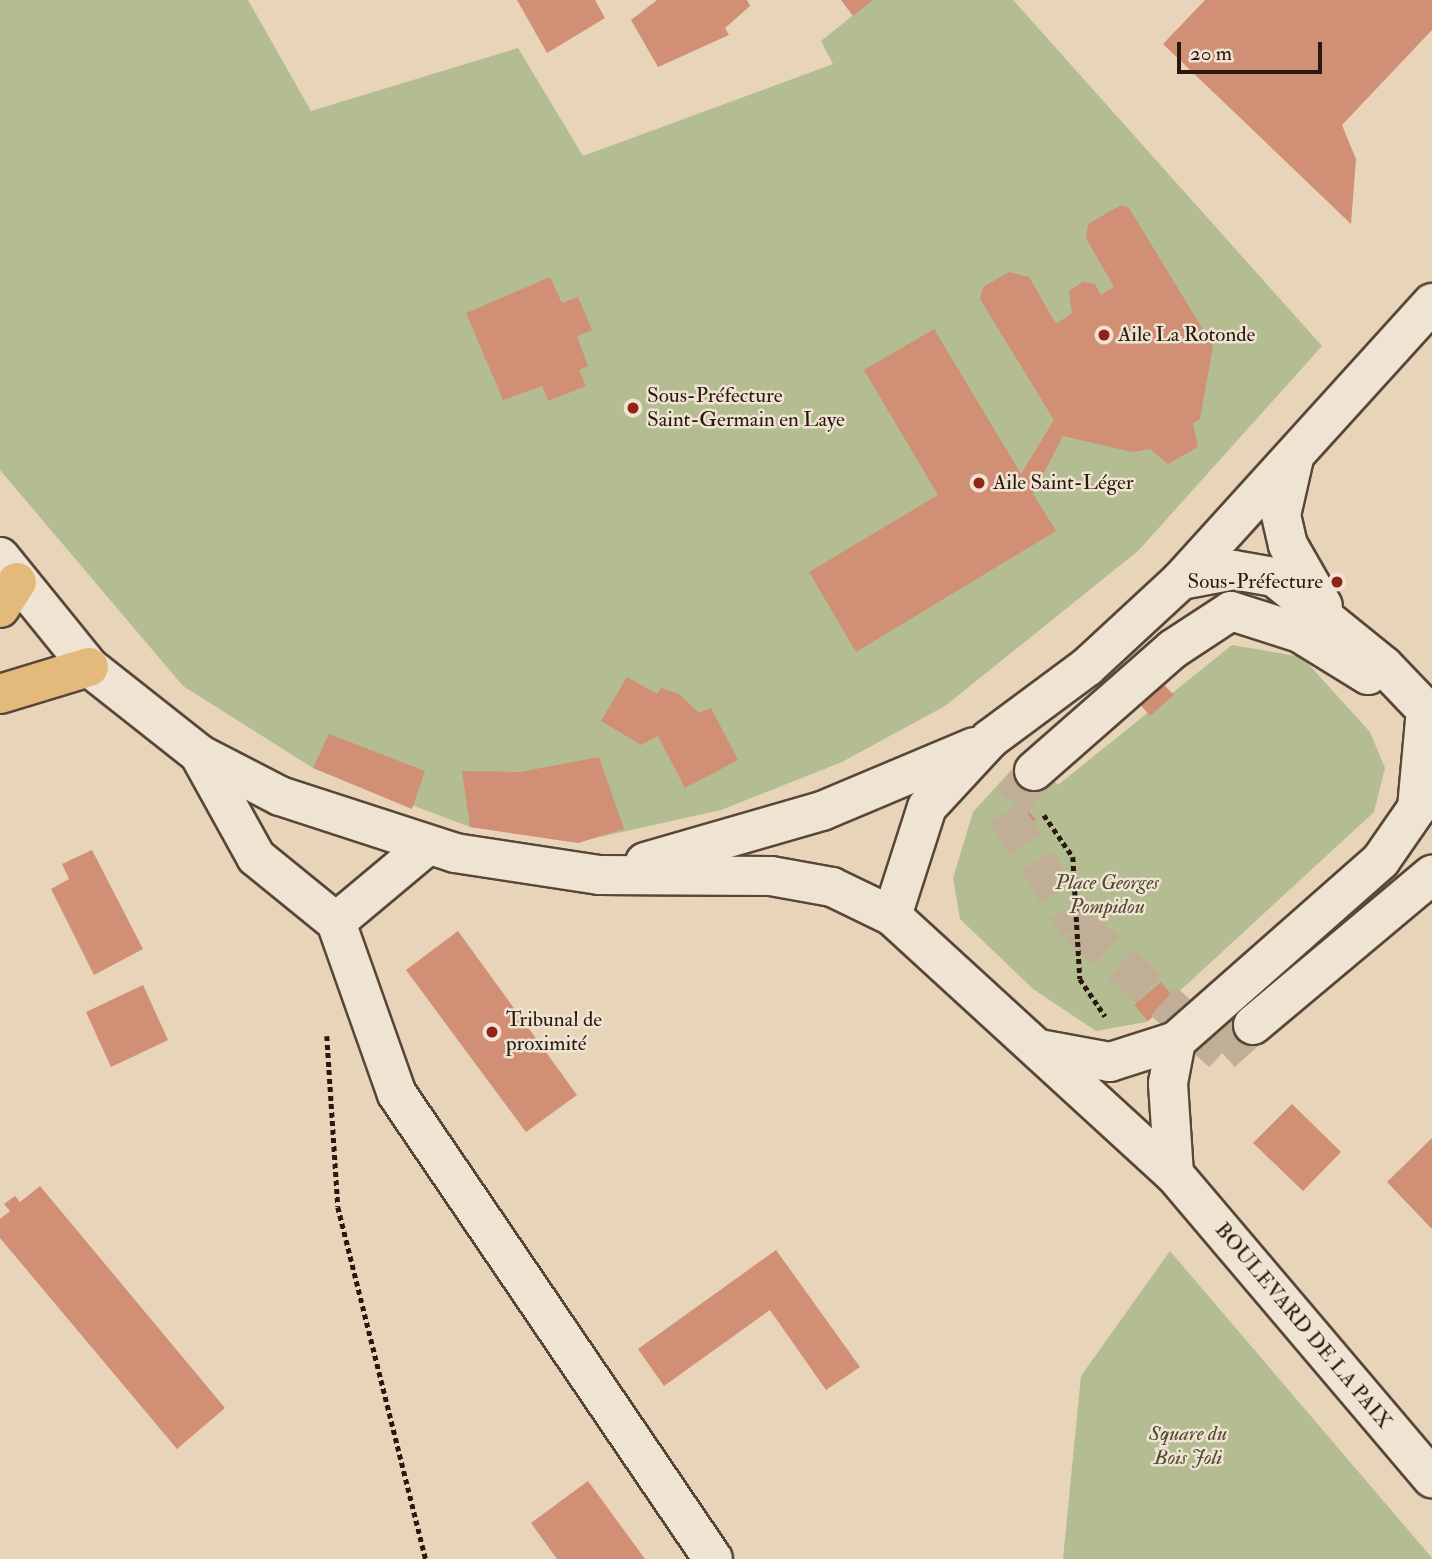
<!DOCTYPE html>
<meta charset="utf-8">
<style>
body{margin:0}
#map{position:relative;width:1432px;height:1559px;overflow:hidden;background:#e7d4b9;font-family:"IM FELL Double Pica",serif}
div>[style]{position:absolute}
.green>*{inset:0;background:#b3bd91}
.building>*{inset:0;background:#d18f76}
.minor-tunnel>*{height:38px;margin-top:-19px;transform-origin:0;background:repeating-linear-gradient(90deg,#c1ae97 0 38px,transparent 0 57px)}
.path>*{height:4.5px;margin-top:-2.25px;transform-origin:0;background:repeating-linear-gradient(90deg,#29180e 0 5px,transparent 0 8.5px)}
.roads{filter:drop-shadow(2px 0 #584739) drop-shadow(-2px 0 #584739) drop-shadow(0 2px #584739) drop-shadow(0 -2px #584739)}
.minor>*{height:38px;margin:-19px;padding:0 19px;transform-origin:19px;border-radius:19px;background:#efe3d2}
.major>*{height:38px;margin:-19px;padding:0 19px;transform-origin:19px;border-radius:19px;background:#e4ba7c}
.dots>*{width:19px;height:19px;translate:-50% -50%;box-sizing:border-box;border:4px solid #efe3d2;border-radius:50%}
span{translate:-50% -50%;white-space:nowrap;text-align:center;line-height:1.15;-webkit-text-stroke:5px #efe3d2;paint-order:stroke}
.poi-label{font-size:21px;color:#29180e}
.left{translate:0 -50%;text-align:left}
.right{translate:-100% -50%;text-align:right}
.park-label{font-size:21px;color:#524a35;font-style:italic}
.street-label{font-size:21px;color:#29180e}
.scale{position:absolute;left:1177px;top:42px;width:145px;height:32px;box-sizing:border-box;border:4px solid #29180e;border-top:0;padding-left:9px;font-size:21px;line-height:24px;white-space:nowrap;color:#29180e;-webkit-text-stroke:5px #efe3d2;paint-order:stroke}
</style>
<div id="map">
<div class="green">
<div style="clip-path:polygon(0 0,248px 0,311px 111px,518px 48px,583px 156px,833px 64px,821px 41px,872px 0,1013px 0,1322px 346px,1138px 551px,945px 706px,842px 762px,721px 810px,586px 840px,470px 827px,313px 768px,183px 686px,0 470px)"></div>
<div style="clip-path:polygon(1232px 645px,1302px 657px,1370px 732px,1385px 768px,1374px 812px,1146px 1022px,1096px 1031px,1033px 989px,960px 919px,953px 878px,973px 812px,1026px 754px,1058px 785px)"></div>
<div style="clip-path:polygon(1170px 1251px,1432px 1558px,1432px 1559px,1063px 1559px,1081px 1376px)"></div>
</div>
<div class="building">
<div style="clip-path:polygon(517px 0,595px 0,605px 18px,547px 53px)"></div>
<div style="clip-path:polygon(657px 0,747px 0,750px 6px,725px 28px,729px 35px,658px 67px,631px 20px)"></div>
<div style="clip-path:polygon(841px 0,873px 0,853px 16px)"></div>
<div style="clip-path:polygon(1205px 0,1432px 0,1432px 30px,1342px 125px,1356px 159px,1351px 224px,1163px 44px)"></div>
<div style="clip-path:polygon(1121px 205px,1129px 208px,1213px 346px,1200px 419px,1193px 423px,1198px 447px,1168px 464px,1150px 449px,1132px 452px,1063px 436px,1033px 494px,1056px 531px,856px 652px,809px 572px,938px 495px,864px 370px,934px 329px,1021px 474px,1054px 420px,980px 299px,983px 287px,1009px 272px,1029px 277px,1056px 324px,1072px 313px,1069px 291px,1083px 282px,1095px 284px,1101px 295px,1114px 287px,1086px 238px,1088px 224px)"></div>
<div style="clip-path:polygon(550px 277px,562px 303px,578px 297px,592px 330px,577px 336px,588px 366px,579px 370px,586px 386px,548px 401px,542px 386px,503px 400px,466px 313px)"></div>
<div style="clip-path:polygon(627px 677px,657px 694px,661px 688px,679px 694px,699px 713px,711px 708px,738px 760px,685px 788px,658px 736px,641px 745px,601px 721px)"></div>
<div style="clip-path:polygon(1163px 684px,1174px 695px,1150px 716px,1140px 704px)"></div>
<div style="clip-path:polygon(329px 734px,425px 771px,412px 809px,313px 768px)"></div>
<div style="clip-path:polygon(599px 757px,624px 829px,578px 843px,470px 827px,462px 771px,520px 772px)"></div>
<div style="clip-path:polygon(1021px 804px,1036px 819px,1024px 828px,1010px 813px)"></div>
<div style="clip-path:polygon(92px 850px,143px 949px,94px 975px,51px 889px,69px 879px,62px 864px)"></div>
<div style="clip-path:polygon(458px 931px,577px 1095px,526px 1132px,406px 970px)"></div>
<div style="clip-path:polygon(1161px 982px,1174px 998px,1148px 1021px,1134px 1005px)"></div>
<div style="clip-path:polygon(143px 985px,168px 1040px,111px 1067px,86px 1012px)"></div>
<div style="clip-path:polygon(1292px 1104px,1341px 1152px,1303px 1191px,1253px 1143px)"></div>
<div style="clip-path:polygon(1432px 1138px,1432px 1229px,1387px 1182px)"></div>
<div style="clip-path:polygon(40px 1186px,225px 1408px,177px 1449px,0 1238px,0 1219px,10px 1211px,4px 1204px,15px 1196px,20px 1202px)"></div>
<div style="clip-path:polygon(776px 1250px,860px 1367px,826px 1390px,770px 1310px,664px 1386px,638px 1349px)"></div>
<div style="clip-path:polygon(588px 1481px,645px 1559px,557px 1559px,531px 1523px)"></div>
</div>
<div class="minor-tunnel">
<div style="left:1034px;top:771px;width:51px;rotate:124.6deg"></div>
<div style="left:1005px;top:813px;width:135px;rotate:57.1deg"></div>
<div style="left:1078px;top:926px;width:192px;rotate:41.4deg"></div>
<div style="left:1222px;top:1053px;width:42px;rotate:-42.1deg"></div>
</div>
<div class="path">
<div style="left:1044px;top:815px;width:51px;rotate:55.4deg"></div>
<div style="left:1073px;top:857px;width:122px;rotate:86.7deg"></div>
<div style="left:1080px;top:979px;width:45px;rotate:56deg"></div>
<div style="left:327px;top:1036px;width:171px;rotate:86.3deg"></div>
<div style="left:338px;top:1207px;width:363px;rotate:76deg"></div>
</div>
<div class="roads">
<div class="minor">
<div style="left:1294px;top:458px;width:58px;rotate:102.8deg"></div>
<div style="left:1281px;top:515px;width:31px;rotate:77deg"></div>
<div style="left:1288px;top:545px;width:70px;rotate:60.2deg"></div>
<div style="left:0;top:557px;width:141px;rotate:51deg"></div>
<div style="left:89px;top:667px;width:140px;rotate:38.3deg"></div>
<div style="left:199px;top:754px;width:91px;rotate:27.4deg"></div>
<div style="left:280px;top:796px;width:184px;rotate:18deg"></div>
<div style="left:455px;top:853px;width:146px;rotate:8.7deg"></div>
<div style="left:599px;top:875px;width:172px;rotate:0.3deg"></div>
<div style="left:771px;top:876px;width:62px;rotate:10.2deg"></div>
<div style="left:832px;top:887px;width:67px;rotate:25.8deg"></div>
<div style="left:892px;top:916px;width:382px;rotate:42.5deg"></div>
<div style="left:1174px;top:1174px;width:399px;rotate:49.7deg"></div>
<div style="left:199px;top:754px;width:118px;rotate:61deg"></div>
<div style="left:256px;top:857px;width:103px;rotate:39.1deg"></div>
<div style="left:336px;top:922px;width:182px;rotate:70.5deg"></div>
<div style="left:397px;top:1094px;width:562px;rotate:55.8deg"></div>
<div style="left:1034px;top:771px;width:185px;rotate:-41.3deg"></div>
<div style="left:1173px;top:649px;width:69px;rotate:-33.2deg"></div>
<div style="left:1231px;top:611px;width:72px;rotate:17.7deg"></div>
<div style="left:1300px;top:633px;width:80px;rotate:31.7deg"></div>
<div style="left:645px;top:862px;width:184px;rotate:-16.1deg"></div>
<div style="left:822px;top:811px;width:165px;rotate:-22.8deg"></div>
<div style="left:892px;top:916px;width:114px;rotate:-72.2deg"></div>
<div style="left:927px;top:807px;width:93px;rotate:-47.2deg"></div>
<div style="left:990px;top:739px;width:121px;rotate:-36.6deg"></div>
<div style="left:1087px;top:667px;width:128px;rotate:-42.8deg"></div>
<div style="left:1181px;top:580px;width:374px;rotate:-47.8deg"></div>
<div style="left:336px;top:922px;width:120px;rotate:-39.9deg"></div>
<div style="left:1253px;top:1025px;width:234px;rotate:-40deg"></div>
<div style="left:1039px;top:1049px;width:72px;rotate:10.4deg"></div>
<div style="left:1110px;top:1062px;width:69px;rotate:-17.7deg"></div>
<div style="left:1176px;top:1041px;width:273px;rotate:-41.4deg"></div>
<div style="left:1381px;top:860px;width:63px;rotate:-55.3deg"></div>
<div style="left:1417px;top:808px;width:98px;rotate:-84.8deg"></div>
<div style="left:1426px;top:710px;width:61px;rotate:-133.7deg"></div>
<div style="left:1384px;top:666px;width:141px;rotate:-141deg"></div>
<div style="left:1274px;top:577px;width:41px;rotate:-170.1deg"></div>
<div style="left:1234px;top:570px;width:54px;rotate:169.3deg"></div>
<div style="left:1174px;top:1174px;width:91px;rotate:-93.8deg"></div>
<div style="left:1168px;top:1083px;width:43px;rotate:-79.2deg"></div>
</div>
<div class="major">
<div style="left:0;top:608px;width:31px;rotate:-57deg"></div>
<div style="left:0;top:694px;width:93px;rotate:-16.9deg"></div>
</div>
</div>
<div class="dots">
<div style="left:1104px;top:335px;background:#8f2418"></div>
<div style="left:633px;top:408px;background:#8f2418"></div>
<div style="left:979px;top:483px;background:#8f2418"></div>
<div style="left:1337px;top:582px;background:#8f2418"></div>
<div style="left:492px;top:1032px;background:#8f2418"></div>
</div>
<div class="poi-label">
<span class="left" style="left:1118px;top:335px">Aile La Rotonde</span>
<span class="left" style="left:647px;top:408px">Sous-Préfecture<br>Saint-Germain en Laye</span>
<span class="left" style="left:993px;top:483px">Aile Saint-Léger</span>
<span class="right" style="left:1323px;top:582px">Sous-Préfecture</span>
<span class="left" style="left:506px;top:1032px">Tribunal de<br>proximité</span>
</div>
<div class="park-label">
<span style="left:1107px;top:895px">Place Georges<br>Pompidou</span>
<span style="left:1188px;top:1446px">Square du<br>Bois Joli</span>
</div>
<div class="street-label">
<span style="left:1303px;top:1326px;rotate:50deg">BOULEVARD DE LA PAIX</span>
</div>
<div class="scale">20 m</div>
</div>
